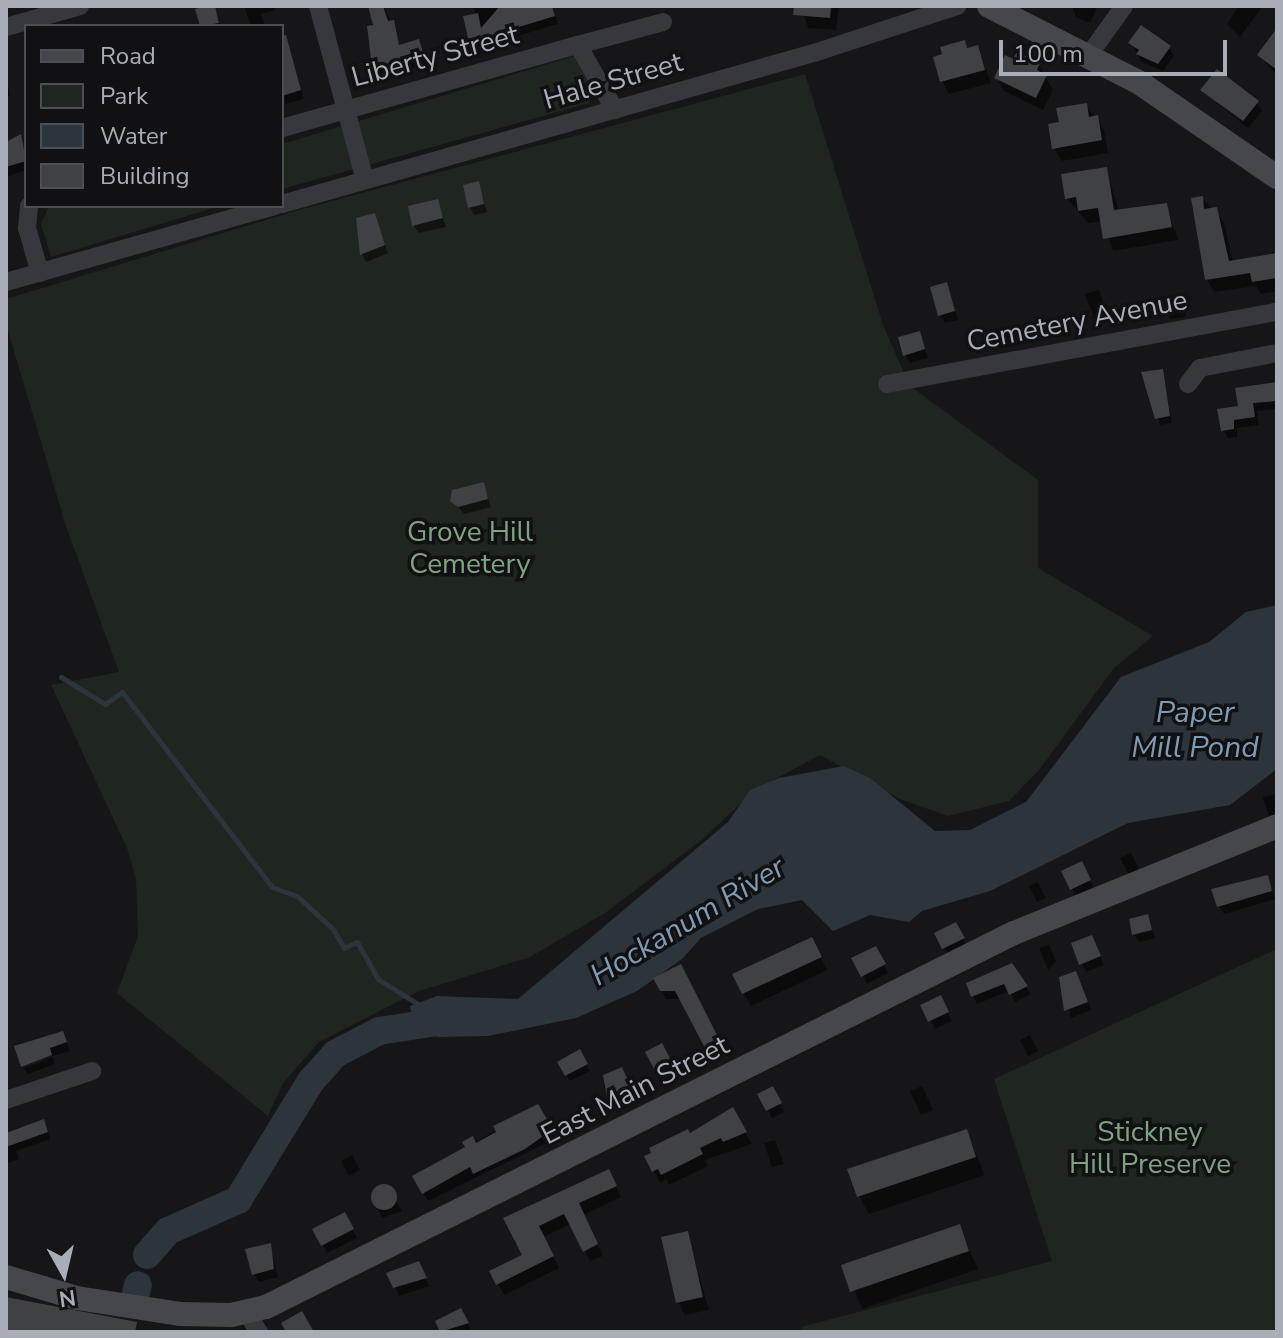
<!DOCTYPE html>
<style>
body{margin:0}
#map{position:relative;width:1283px;height:1338px;overflow:hidden;background:#161618;font-family:"Nunito Sans",sans-serif}
div>[style]{position:absolute}
.green>*{inset:0;background:#1e261f}
.water>*{inset:0;background:#2c353c}
.shadow>*{inset:0;background:#0007}
.stream>*{height:5px;margin:-2.5px;padding:0 2.5px;transform-origin:2.5px;border-radius:2.5px;background:#2c353c}
.river>*{height:28px;margin:-14px;padding:0 14px;transform-origin:14px;border-radius:14px;background:#2c353c}
.building>*{inset:0;background:#404145}
.round{border-radius:50%}
.street>*{height:18px;margin:-9px;padding:0 9px;transform-origin:9px;border-radius:9px;background:#37383d}
.secondary>*{height:24px;margin:-12px;padding:0 12px;transform-origin:12px;border-radius:12px;background:#45474d}
span{translate:-50% -50%;white-space:nowrap;text-align:center;line-height:1.15;-webkit-text-stroke:7px #111113;paint-order:stroke}
.street-label{font-size:28px;color:#a8adb8}
.park-label{font-size:28px;color:#7fa381}
.water-label{font-size:30px;color:#7f9bb3;font-style:italic}
.frame{position:absolute;inset:0;border:8px solid #a8adb8;pointer-events:none}
.legend{position:absolute;left:24px;top:24px;width:260px;height:184px;box-sizing:border-box;background:#111113;border:2px solid #4d4f55;margin:0;padding:10px 14px;list-style:none;font-size:24px;color:#a8adb8}
.legend li{display:flex;align-items:center;gap:16px;height:40px}
.legend b{width:40px;border:2px solid #4d4f55}
.north{position:absolute;left:24px;top:1234px;width:80px;height:80px;-webkit-text-stroke:6px #111113;paint-order:stroke;rotate:172deg;font-size:22px;font-weight:700;line-height:32px;text-align:center;color:#a8adb8}
.north::after{content:'';display:block;margin:auto;width:28px;height:36px;background:#a8adb8;clip-path:polygon(50% 0,100% 100%,50% 72%,0 100%)}
.scale{position:absolute;left:999px;top:40px;width:228px;height:36px;box-sizing:border-box;border:4px solid #a8adb8;border-top:0;padding-left:10px;font-size:24px;line-height:28px;white-space:nowrap;color:#a8adb8;-webkit-text-stroke:6px #111113;paint-order:stroke}
</style>
<div id="map">
<div class="green">
<div style="clip-path:polygon(578px 55px,592px 74px,589px 103px,282px 189px,282px 144px)"></div>
<div style="clip-path:polygon(805px 74px,883px 325px,910px 386px,1038px 480px,1038px 568px,1153px 636px,1114px 668px,1039px 770px,1009px 801px,948px 816px,900px 799px,820px 755px,755px 790px,703px 839px,605px 913px,530px 957px,419px 991px,319px 1042px,283px 1083px,268px 1116px,117px 993px,138px 936px,136px 879px,127px 848px,51px 685px,119px 672px,66px 526px,6px 324px,6px 299px,299px 210px)"></div>
<div style="clip-path:polygon(49px 206px,220px 206px,51px 257px,41px 224px)"></div>
<div style="clip-path:polygon(1277px 949px,1277px 1332px,801px 1332px,801px 1327px,1052px 1261px,994px 1079px)"></div>
</div>
<div class="water">
<div style="clip-path:polygon(1277px 605px,1277px 769px,1230px 805px,1128px 823px,990px 891px,922px 911px,909px 922px,870px 915px,833px 931px,802px 900px,758px 909px,701px 938px,682px 959px,637px 991px,576px 1018px,488px 1036px,438px 1037px,422px 1033px,414px 1024px,410px 1006px,437px 996px,518px 999px,728px 822px,750px 790px,779px 778px,844px 766px,870px 778px,935px 831px,970px 830px,1026px 802px,1121px 677px,1209px 642px,1246px 612px)"></div>
</div>
<div class="shadow">
<div style="clip-path:polygon(214px 6px,221px 26px,202px 26px,198px 10px)"></div>
<div style="clip-path:polygon(244px 6px,274px 6px,276px 10px,261px 14px,265px 26px,251px 26px)"></div>
<div style="clip-path:polygon(370px 6px,384px 6px,400px 47px,418px 41px,426px 62px,379px 82px)"></div>
<div style="clip-path:polygon(473px 6px,552px 6px,558px 24px,475px 49px,465px 18px,476px 15px)"></div>
<div style="clip-path:polygon(801px 6px,839px 6px,836px 30px,808px 28px)"></div>
<div style="clip-path:polygon(1072px 6px,1098px 6px,1090px 23px,1076px 17px)"></div>
<div style="clip-path:polygon(1239px 6px,1263px 6px,1240px 37px,1227px 24px)"></div>
<div style="clip-path:polygon(1277px 42px,1277px 76px,1259px 55px)"></div>
<div style="clip-path:polygon(1131px 43px,1169px 48px,1174px 56px,1163px 71px,1142px 62px)"></div>
<div style="clip-path:polygon(977px 47px,991px 83px,949px 94px,942px 81px,943px 49px)"></div>
<div style="clip-path:polygon(292px 62px,304px 99px,285px 104px,282px 65px)"></div>
<div style="clip-path:polygon(1039px 65px,1053px 90px,1043px 110px,1004px 91px,997px 78px)"></div>
<div style="clip-path:polygon(6px 78px,10px 95px,6px 97px)"></div>
<div style="clip-path:polygon(1202px 90px,1257px 103px,1262px 111px,1248px 128px)"></div>
<div style="clip-path:polygon(1086px 106px,1104px 130px,1108px 153px,1062px 161px,1054px 148px,1061px 123px)"></div>
<div style="clip-path:polygon(20px 137px,26px 170px,8px 176px,6px 143px)"></div>
<div style="clip-path:polygon(1106px 169px,1119px 211px,1166px 205px,1178px 240px,1113px 251px,1102px 221px,1088px 223px,1067px 198px)"></div>
<div style="clip-path:polygon(478px 184px,487px 212px,474px 215px,470px 207px)"></div>
<div style="clip-path:polygon(1202px 198px,1224px 222px,1233px 262px,1277px 254px,1277px 291px,1261px 294px,1256px 286px,1214px 292px,1207px 280px)"></div>
<div style="clip-path:polygon(437px 201px,446px 227px,418px 233px,414px 225px)"></div>
<div style="clip-path:polygon(374px 215px,388px 253px,366px 262px,362px 254px)"></div>
<div style="clip-path:polygon(946px 284px,958px 320px,945px 323px,940px 315px)"></div>
<div style="clip-path:polygon(1099px 290px,1107px 313px,1094px 317px,1085px 294px)"></div>
<div style="clip-path:polygon(1180px 297px,1187px 317px,1170px 319px,1164px 299px)"></div>
<div style="clip-path:polygon(919px 333px,928px 358px,910px 363px,905px 355px)"></div>
<div style="clip-path:polygon(1162px 371px,1172px 423px,1160px 425px,1143px 374px)"></div>
<div style="clip-path:polygon(1277px 383px,1277px 409px,1257px 411px,1259px 425px,1237px 428px,1237px 437px,1228px 438px,1223px 430px,1240px 408px)"></div>
<div style="clip-path:polygon(483px 484px,491px 507px,464px 514px,456px 505px)"></div>
<div style="clip-path:polygon(1277px 794px,1277px 817px,1270px 818px,1262px 797px)"></div>
<div style="clip-path:polygon(1131px 853px,1141px 873px,1130px 878px,1120px 858px)"></div>
<div style="clip-path:polygon(1086px 872px,1094px 889px,1076px 897px,1072px 889px)"></div>
<div style="clip-path:polygon(1267px 877px,1275px 899px,1224px 914px,1219px 906px)"></div>
<div style="clip-path:polygon(1038px 882px,1046px 898px,1037px 902px,1029px 886px)"></div>
<div style="clip-path:polygon(1147px 916px,1155px 938px,1139px 942px,1134px 934px)"></div>
<div style="clip-path:polygon(955px 924px,968px 947px,949px 956px,936px 934px)"></div>
<div style="clip-path:polygon(1073px 944px,1096px 945px,1104px 965px,1086px 972px)"></div>
<div style="clip-path:polygon(1049px 945px,1056px 961px,1048px 970px,1039px 948px)"></div>
<div style="clip-path:polygon(876px 948px,888px 973px,867px 984px,854px 959px)"></div>
<div style="clip-path:polygon(818px 952px,827px 970px,751px 1006px,744px 993px)"></div>
<div style="clip-path:polygon(1011px 965px,1031px 994px,1015px 1002px,1009px 991px,977px 1004px,973px 996px)"></div>
<div style="clip-path:polygon(685px 974px,723px 1049px,712px 1055px,681px 999px,666px 999px,656px 979px)"></div>
<div style="clip-path:polygon(1062px 978px,1080px 981px,1091px 1010px,1071px 1018px)"></div>
<div style="clip-path:polygon(923px 1006px,944px 1006px,952px 1021px,935px 1029px)"></div>
<div style="clip-path:polygon(1030px 1035px,1038px 1051px,1028px 1056px,1020px 1040px)"></div>
<div style="clip-path:polygon(67px 1042px,70px 1051px,22px 1064px,16px 1047px)"></div>
<div style="clip-path:polygon(661px 1046px,675px 1073px,663px 1079px,648px 1053px)"></div>
<div style="clip-path:polygon(579px 1052px,590px 1071px,570px 1081px,560px 1062px)"></div>
<div style="clip-path:polygon(53px 1057px,55px 1064px,28px 1074px,24px 1068px)"></div>
<div style="clip-path:polygon(625px 1077px,634px 1096px,613px 1105px,603px 1085px)"></div>
<div style="clip-path:polygon(922px 1086px,933px 1110px,921px 1115px,910px 1091px)"></div>
<div style="clip-path:polygon(772px 1089px,784px 1112px,772px 1118px,760px 1095px)"></div>
<div style="clip-path:polygon(537px 1107px,556px 1138px,428px 1201px,414px 1177px)"></div>
<div style="clip-path:polygon(732px 1110px,752px 1144px,705px 1160px,708px 1166px,669px 1185px,666px 1179px,660px 1183px,647px 1157px)"></div>
<div style="clip-path:polygon(47px 1128px,50px 1139px,16px 1151px,19px 1159px,6px 1164px,6px 1135px)"></div>
<div style="clip-path:polygon(966px 1131px,985px 1175px,869px 1214px,859px 1196px)"></div>
<div style="clip-path:polygon(775px 1140px,784px 1164px,772px 1167px,764px 1143px)"></div>
<div style="clip-path:polygon(352px 1155px,360px 1170px,349px 1176px,341px 1161px)"></div>
<div style="clip-path:polygon(614px 1182px,621px 1197px,583px 1215px,603px 1256px,590px 1261px,571px 1224px,543px 1237px,559px 1268px,504px 1295px,492px 1272px,524px 1256px,506px 1219px)"></div>
<div style="clip-path:polygon(387px 1187px,402px 1211px,382px 1218px,371px 1195px)"></div>
<div style="clip-path:polygon(345px 1214px,357px 1238px,327px 1253px,315px 1230px)"></div>
<div style="clip-path:polygon(959px 1227px,978px 1269px,862px 1309px,844px 1266px)"></div>
<div style="clip-path:polygon(687px 1234px,709px 1310px,685px 1315px,678px 1302px)"></div>
<div style="clip-path:polygon(270px 1245px,278px 1277px,259px 1282px,254px 1274px)"></div>
<div style="clip-path:polygon(423px 1272px,429px 1286px,399px 1296px,395px 1287px)"></div>
<div style="clip-path:polygon(460px 1311px,472px 1332px,442px 1332px,437px 1322px)"></div>
</div>
<div class="stream">
<div style="left:61px;top:677px;width:52px;rotate:31.5deg"></div>
<div style="left:105px;top:704px;width:21px;rotate:-35deg"></div>
<div style="left:122px;top:692px;width:246px;rotate:52.4deg"></div>
<div style="left:272px;top:887px;width:27px;rotate:20deg"></div>
<div style="left:297px;top:896px;width:49px;rotate:42.5deg"></div>
<div style="left:333px;top:929px;width:22px;rotate:60deg"></div>
<div style="left:344px;top:948px;width:14px;rotate:-25deg"></div>
<div style="left:357px;top:942px;width:43px;rotate:60.4deg"></div>
<div style="left:378px;top:979px;width:51px;rotate:32.1deg"></div>
</div>
<div class="river">
<div style="left:147px;top:1255px;width:32px;rotate:-49deg"></div>
<div style="left:168px;top:1231px;width:77px;rotate:-23.9deg"></div>
<div style="left:238px;top:1200px;width:140px;rotate:-58.5deg"></div>
<div style="left:311px;top:1081px;width:36px;rotate:-48deg"></div>
<div style="left:335px;top:1054px;width:50px;rotate:-27.6deg"></div>
<div style="left:379px;top:1031px;width:72px;rotate:-8.8deg"></div>
<div style="left:136px;top:1293px;width:8px;rotate:-76deg"></div>
</div>
<div class="building">
<div style="clip-path:polygon(205px 6px,215px 6px,219px 23px,200px 26px,195px 9px)"></div>
<div style="clip-path:polygon(368px 6px,383px 6px,388px 21px,394px 20px,399px 45px,419px 39px,423px 53px,373px 75px,367px 26px,373px 25px)"></div>
<div style="clip-path:polygon(500px 6px,552px 6px,555px 16px,469px 42px,463px 16px,478px 13px,481px 28px)"></div>
<div style="clip-path:polygon(794px 6px,831px 6px,830px 18px,793px 15px)"></div>
<div style="clip-path:polygon(1141px 25px,1171px 46px,1158px 64px,1136px 54px,1139px 50px,1128px 43px)"></div>
<div style="clip-path:polygon(1277px 28px,1277px 70px,1257px 55px)"></div>
<div style="clip-path:polygon(286px 35px,301px 90px,282px 96px,282px 36px)"></div>
<div style="clip-path:polygon(965px 40px,967px 48px,978px 45px,985px 70px,940px 82px,933px 57px,942px 54px,940px 47px)"></div>
<div style="clip-path:polygon(1017px 52px,1040px 63px,1037px 70px,1047px 75px,1036px 98px,994px 78px,1005px 55px,1013px 59px)"></div>
<div style="clip-path:polygon(1217px 69px,1259px 101px,1243px 121px,1200px 90px)"></div>
<div style="clip-path:polygon(1087px 103px,1089px 117px,1098px 115px,1102px 140px,1052px 149px,1048px 124px,1059px 122px,1056px 108px)"></div>
<div style="clip-path:polygon(21px 134px,26px 161px,6px 167px,6px 142px)"></div>
<div style="clip-path:polygon(1107px 167px,1114px 210px,1167px 203px,1172px 227px,1103px 239px,1098px 208px,1078px 211px,1076px 197px,1065px 199px,1061px 174px)"></div>
<div style="clip-path:polygon(479px 181px,484px 204px,468px 208px,463px 185px)"></div>
<div style="clip-path:polygon(1203px 196px,1204px 209px,1217px 207px,1229px 261px,1277px 253px,1277px 278px,1252px 282px,1250px 273px,1205px 280px,1191px 198px)"></div>
<div style="clip-path:polygon(438px 199px,443px 218px,412px 226px,408px 206px)"></div>
<div style="clip-path:polygon(375px 213px,385px 245px,360px 255px,356px 218px)"></div>
<div style="clip-path:polygon(947px 282px,955px 311px,938px 316px,930px 287px)"></div>
<div style="clip-path:polygon(920px 331px,925px 349px,903px 356px,898px 337px)"></div>
<div style="clip-path:polygon(1163px 369px,1170px 416px,1155px 419px,1141px 372px)"></div>
<div style="clip-path:polygon(1277px 382px,1277px 401px,1253px 403px,1255px 417px,1234px 420px,1234px 429px,1221px 431px,1217px 409px,1238px 406px,1235px 388px)"></div>
<div style="clip-path:polygon(484px 482px,488px 499px,458px 507px,450px 501px,452px 490px)"></div>
<div style="clip-path:polygon(1082px 861px,1091px 880px,1070px 890px,1061px 871px)"></div>
<div style="clip-path:polygon(1268px 875px,1272px 891px,1217px 907px,1211px 889px)"></div>
<div style="clip-path:polygon(1148px 914px,1152px 930px,1132px 935px,1129px 919px)"></div>
<div style="clip-path:polygon(956px 922px,965px 938px,942px 949px,934px 933px)"></div>
<div style="clip-path:polygon(1092px 935px,1101px 956px,1079px 965px,1071px 943px)"></div>
<div style="clip-path:polygon(812px 937px,822px 957px,742px 994px,732px 974px)"></div>
<div style="clip-path:polygon(876px 946px,886px 964px,861px 977px,851px 958px)"></div>
<div style="clip-path:polygon(1012px 963px,1028px 986px,1009px 995px,1004px 984px,971px 997px,966px 983px)"></div>
<div style="clip-path:polygon(681px 964px,720px 1041px,705px 1048px,675px 991px,660px 991px,653px 978px)"></div>
<div style="clip-path:polygon(1076px 971px,1088px 1002px,1064px 1011px,1059px 977px)"></div>
<div style="clip-path:polygon(941px 995px,949px 1012px,928px 1022px,920px 1005px)"></div>
<div style="clip-path:polygon(63px 1031px,67px 1042px,50px 1048px,52px 1055px,21px 1067px,14px 1046px)"></div>
<div style="clip-path:polygon(662px 1043px,673px 1064px,656px 1073px,645px 1052px)"></div>
<div style="clip-path:polygon(580px 1049px,588px 1064px,565px 1076px,557px 1062px)"></div>
<div style="clip-path:polygon(622px 1067px,631px 1087px,607px 1098px,603px 1075px)"></div>
<div style="clip-path:polygon(773px 1086px,782px 1103px,766px 1111px,757px 1094px)"></div>
<div style="clip-path:polygon(538px 1104px,553px 1129px,525px 1149px,473px 1174px,470px 1167px,422px 1194px,412px 1176px,465px 1147px,462px 1142px,473px 1136px,476px 1143px,496px 1132px,493px 1126px)"></div>
<div style="clip-path:polygon(733px 1107px,747px 1132px,723px 1142px,721px 1138px,700px 1148px,703px 1154px,661px 1175px,658px 1169px,652px 1172px,644px 1156px,651px 1153px,649px 1148px,688px 1129px,690px 1133px)"></div>
<div style="clip-path:polygon(44px 1119px,48px 1132px,6px 1147px,6px 1133px)"></div>
<div style="clip-path:polygon(967px 1129px,976px 1157px,857px 1197px,847px 1169px)"></div>
<div style="clip-path:polygon(609px 1169px,617px 1186px,579px 1203px,598px 1244px,583px 1252px,564px 1214px,539px 1226px,554px 1256px,496px 1285px,489px 1271px,522px 1255px,503px 1218px)"></div>
<div class="round" style="left:371px;top:1184px;width:26px;height:26px"></div>
<div style="clip-path:polygon(345px 1212px,354px 1229px,321px 1246px,312px 1229px)"></div>
<div style="clip-path:polygon(960px 1224px,969px 1251px,850px 1292px,841px 1265px)"></div>
<div style="clip-path:polygon(688px 1231px,703px 1297px,676px 1303px,661px 1237px)"></div>
<div style="clip-path:polygon(271px 1243px,274px 1269px,252px 1275px,245px 1249px)"></div>
<div style="clip-path:polygon(419px 1261px,427px 1278px,393px 1288px,386px 1273px)"></div>
<div style="clip-path:polygon(6px 1297px,137px 1322px,135px 1332px,6px 1332px)"></div>
<div style="clip-path:polygon(461px 1308px,469px 1323px,440px 1332px,435px 1321px)"></div>
<div style="clip-path:polygon(302px 1311px,314px 1332px,286px 1332px,281px 1323px)"></div>
</div>
<div class="street">
<div style="left:318px;top:6px;width:180px;rotate:74.9deg"></div>
<div style="left:6px;top:27px;width:77px;rotate:-15.8deg"></div>
<div style="left:578px;top:45px;width:88px;rotate:-15.1deg"></div>
<div style="left:1089px;top:55px;width:60px;rotate:-54.5deg"></div>
<div style="left:282px;top:128px;width:307px;rotate:-15.7deg"></div>
<div style="left:578px;top:45px;width:75px;rotate:60.4deg"></div>
<div style="left:282px;top:204px;width:553px;rotate:-15.85deg"></div>
<div style="left:814px;top:53px;width:151px;rotate:-18.2deg"></div>
<div style="left:29px;top:206px;width:22px;rotate:95deg"></div>
<div style="left:27px;top:228px;width:47px;rotate:73.9deg"></div>
<div style="left:6px;top:282px;width:280px;rotate:-15.8deg"></div>
<div style="left:887px;top:384px;width:397px;rotate:-10.5deg"></div>
<div style="left:1188px;top:384px;width:20px;rotate:-53deg"></div>
<div style="left:1200px;top:368px;width:78px;rotate:-11deg"></div>
<div style="left:6px;top:1100px;width:91px;rotate:-18.6deg"></div>
<div style="left:246px;top:1312px;width:24px;rotate:57deg"></div>
</div>
<div class="secondary">
<div style="left:989px;top:6px;width:169px;rotate:27deg"></div>
<div style="left:1140px;top:83px;width:166px;rotate:34.5deg"></div>
<div style="left:6px;top:1277px;width:74px;rotate:16.5deg"></div>
<div style="left:77px;top:1298px;width:104px;rotate:8.8deg"></div>
<div style="left:180px;top:1314px;width:51px;rotate:1.1deg"></div>
<div style="left:231px;top:1315px;width:36px;rotate:-13deg"></div>
<div style="left:266px;top:1307px;width:836px;rotate:-26.57deg"></div>
<div style="left:1014px;top:933px;width:284px;rotate:-22.1deg"></div>
</div>
<div class="street-label">
<span style="left:435px;top:56px;rotate:-15deg">Liberty Street</span>
<span style="left:613px;top:81px;rotate:-16deg">Hale Street</span>
<span style="left:1077px;top:321px;rotate:-11deg">Cemetery Avenue</span>
<span style="left:635px;top:1090px;rotate:-27deg">East Main Street</span>
</div>
<div class="park-label">
<span style="left:470px;top:548px">Grove Hill<br>Cemetery</span>
<span style="left:1150px;top:1148px">Stickney<br>Hill Preserve</span>
</div>
<div class="water-label">
<span style="left:1195px;top:730px">Paper<br>Mill Pond</span>
<span style="left:688px;top:922px;rotate:-31deg">Hockanum River</span>
</div>
<div class="frame"></div>
<ul class="legend">
<li><b style="height:10px;background:#45474d"></b>Road</li>
<li><b style="height:22px;background:#1e261f"></b>Park</li>
<li><b style="height:22px;background:#2c353c"></b>Water</li>
<li><b style="height:22px;background:#404145"></b>Building</li>
</ul>
<div class="north">N</div>
<div class="scale">100 m</div>
</div>
